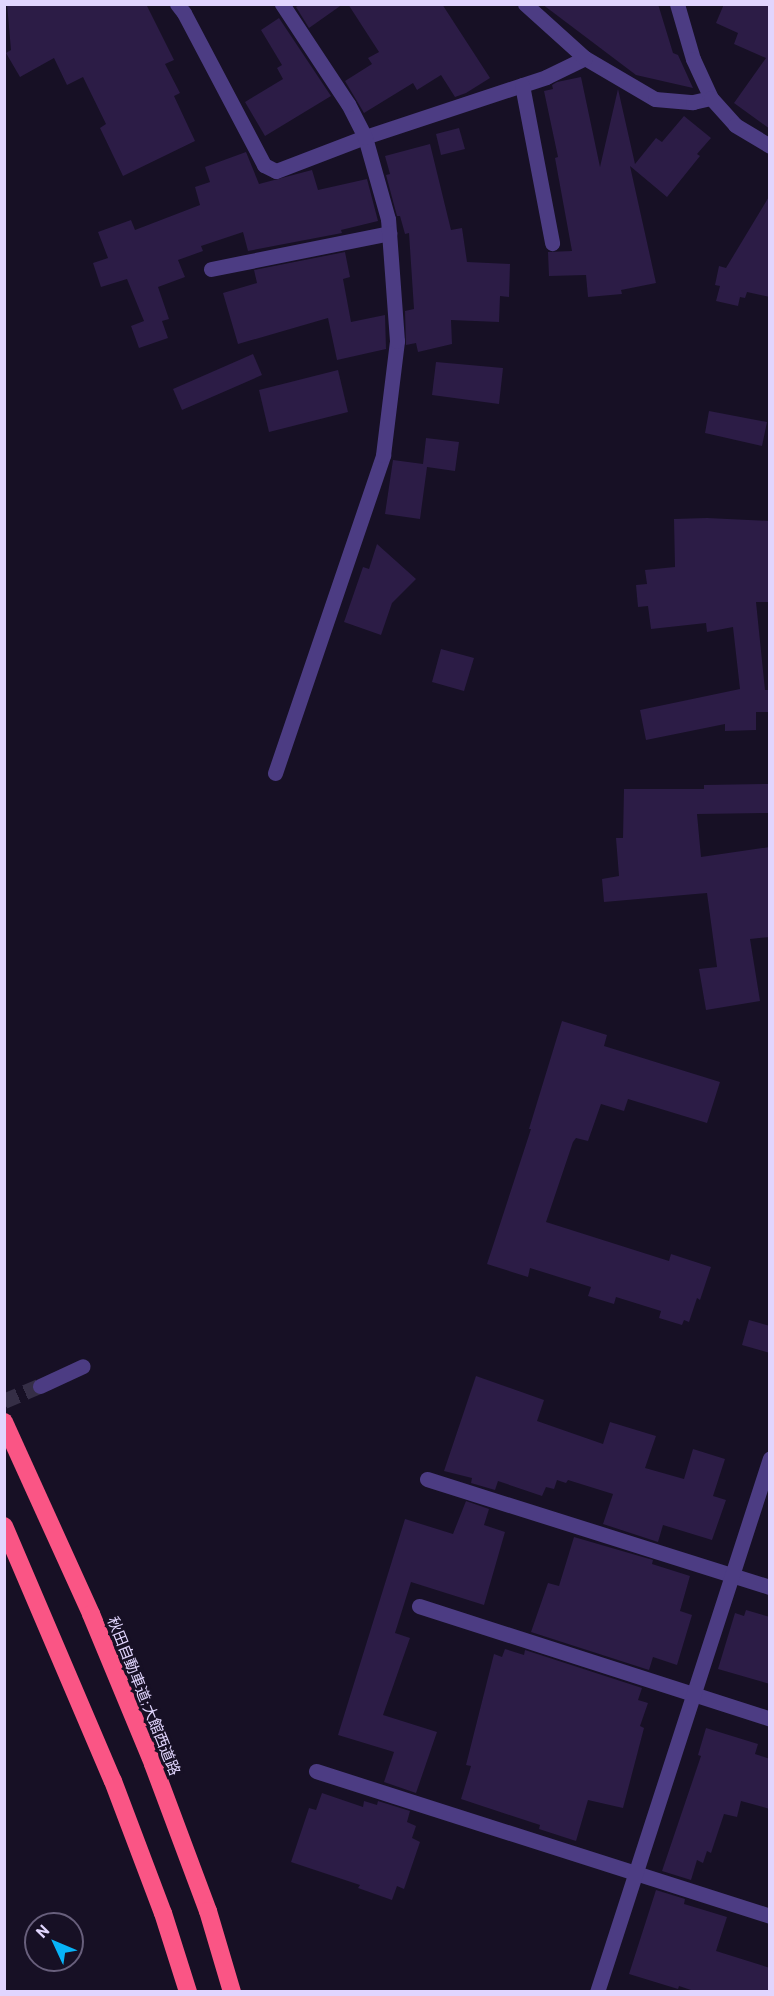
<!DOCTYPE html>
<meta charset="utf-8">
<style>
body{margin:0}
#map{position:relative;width:774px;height:1996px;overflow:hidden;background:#171025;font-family:Barlow,"Noto Sans JP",sans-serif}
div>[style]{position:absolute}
.building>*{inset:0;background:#2c1c46}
.minor-tunnel>*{height:15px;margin-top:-7.5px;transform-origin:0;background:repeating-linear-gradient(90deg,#352e46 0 15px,transparent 0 23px)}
.minor>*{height:15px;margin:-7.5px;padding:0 7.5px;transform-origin:7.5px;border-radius:7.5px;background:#4c3c83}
.highway>*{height:18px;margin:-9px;padding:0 9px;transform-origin:9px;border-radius:9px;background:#fa5585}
span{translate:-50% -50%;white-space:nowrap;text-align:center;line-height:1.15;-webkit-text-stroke:6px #171025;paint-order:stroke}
.street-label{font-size:15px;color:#e1d5fe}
.frame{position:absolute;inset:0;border:6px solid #e1d5fe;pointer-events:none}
.north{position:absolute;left:24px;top:1912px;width:60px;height:60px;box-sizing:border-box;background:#171025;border:2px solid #685f7c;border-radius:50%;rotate:314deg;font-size:16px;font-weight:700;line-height:24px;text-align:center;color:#e1d5fe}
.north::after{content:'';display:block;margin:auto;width:21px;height:27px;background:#08b3f7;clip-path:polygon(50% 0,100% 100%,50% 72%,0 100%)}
</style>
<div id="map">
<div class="building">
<div style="clip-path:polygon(7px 4px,146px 4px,174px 60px,165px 64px,180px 93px,174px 96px,195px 141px,123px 176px,100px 128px,106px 124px,83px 77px,67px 85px,54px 58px,20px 77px,6px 53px,11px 50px)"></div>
<div style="clip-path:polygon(301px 4px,343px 4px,309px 28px,296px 7px)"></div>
<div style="clip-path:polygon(348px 4px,442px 4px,490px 78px,466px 93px,455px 97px,441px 75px,417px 90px,413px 83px,364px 113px,345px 81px,372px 64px,368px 58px,379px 52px)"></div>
<div style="clip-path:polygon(542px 4px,658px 4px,673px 53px,678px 55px,693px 88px,636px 75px)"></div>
<div style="clip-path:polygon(724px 4px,770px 4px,770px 129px,734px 103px,766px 58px,734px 44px,738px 33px,716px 23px)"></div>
<div style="clip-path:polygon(279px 18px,331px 96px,265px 136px,245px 102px,283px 79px,277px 68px,282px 65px,261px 30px)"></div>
<div style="clip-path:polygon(581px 77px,600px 167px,618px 89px,635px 164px,656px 138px,662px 142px,684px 116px,711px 138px,697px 154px,700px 156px,667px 197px,630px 166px,656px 283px,621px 290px,622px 294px,588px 297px,586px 275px,549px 276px,548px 252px,572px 251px,555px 158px,558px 157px,544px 91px,553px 89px,552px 85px,557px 82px)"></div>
<div style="clip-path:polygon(459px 128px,465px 149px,441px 155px,436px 134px)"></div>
<div style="clip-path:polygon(430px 144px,451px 230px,462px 228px,467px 262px,510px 264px,509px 297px,500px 296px,499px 322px,451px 320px,452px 344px,418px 352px,416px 343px,406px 345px,405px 311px,414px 309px,409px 233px,405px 234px,400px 216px,397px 216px,386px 175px,390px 174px,385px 156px)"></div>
<div style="clip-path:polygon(246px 152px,259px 184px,312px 170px,318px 190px,367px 179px,378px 221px,341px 230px,342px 233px,248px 251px,243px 232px,201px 246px,203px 251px,178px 260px,185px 277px,158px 287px,169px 319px,162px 321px,168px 338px,139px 348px,131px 326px,144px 321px,127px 279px,101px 287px,93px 263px,108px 258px,98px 232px,131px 220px,135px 230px,200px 205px,195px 187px,210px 182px,205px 167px)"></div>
<div style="clip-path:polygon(770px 195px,770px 297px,747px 292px,745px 298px,740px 297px,738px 306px,716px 301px,720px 286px,715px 285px,719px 266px,726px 268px)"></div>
<div style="clip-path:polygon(345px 252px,350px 277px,343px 279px,351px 322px,385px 315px,386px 349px,337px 360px,328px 318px,238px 344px,223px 293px,257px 283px,254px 270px)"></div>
<div style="clip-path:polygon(253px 354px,262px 375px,182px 410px,173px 389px)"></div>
<div style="clip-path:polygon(436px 362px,503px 368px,499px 404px,432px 395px)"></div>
<div style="clip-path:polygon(338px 370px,348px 412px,269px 432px,259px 390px)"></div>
<div style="clip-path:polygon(709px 411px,767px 422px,762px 446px,705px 433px)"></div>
<div style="clip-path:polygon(426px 438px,459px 442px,455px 471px,427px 467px,420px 519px,385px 514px,393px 460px,423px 464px)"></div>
<div style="clip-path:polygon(707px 518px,770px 521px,770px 602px,756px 602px,765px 690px,770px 690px,770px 712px,756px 712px,756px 730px,725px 731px,725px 724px,646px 740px,640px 710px,740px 689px,733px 627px,707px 632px,706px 623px,651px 629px,648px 606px,638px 607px,636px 585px,647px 584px,645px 570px,675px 567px,674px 519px)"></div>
<div style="clip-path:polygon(377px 544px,416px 579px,392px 603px,381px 635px,344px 622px,363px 567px,369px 569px)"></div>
<div style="clip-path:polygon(441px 649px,474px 658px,464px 691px,432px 682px)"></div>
<div style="clip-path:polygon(770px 784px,770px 813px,697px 814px,701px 857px,770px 847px,770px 937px,750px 939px,760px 1001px,706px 1010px,699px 969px,717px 967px,707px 893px,604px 902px,602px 879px,619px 876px,616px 838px,623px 838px,624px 789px,704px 789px,704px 785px)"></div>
<div style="clip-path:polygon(562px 1021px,607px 1035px,604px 1046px,720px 1082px,707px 1123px,628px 1099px,624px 1111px,601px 1104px,588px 1141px,576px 1138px,573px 1142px,546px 1222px,669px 1261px,671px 1254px,711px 1267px,700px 1300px,697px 1298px,689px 1322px,684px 1320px,682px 1325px,659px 1318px,661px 1311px,616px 1297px,614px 1304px,588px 1296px,591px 1287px,530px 1268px,528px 1277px,487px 1264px,531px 1129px,529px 1129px)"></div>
<div style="clip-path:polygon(749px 1320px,770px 1326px,770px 1353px,742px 1345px)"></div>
<div style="clip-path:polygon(476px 1376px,544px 1400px,537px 1421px,603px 1444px,610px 1422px,656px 1436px,645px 1468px,684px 1479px,693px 1449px,725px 1459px,713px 1496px,726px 1500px,712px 1540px,663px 1525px,658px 1542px,603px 1524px,613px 1494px,568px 1480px,566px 1483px,557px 1480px,554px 1489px,546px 1487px,542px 1496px,498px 1481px,495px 1490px,471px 1483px,472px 1478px,444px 1471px)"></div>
<div style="clip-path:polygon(466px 1501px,489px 1509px,484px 1525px,505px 1532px,484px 1605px,411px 1582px,395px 1633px,410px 1638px,383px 1715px,437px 1732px,416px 1793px,384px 1782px,394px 1752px,338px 1735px,405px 1519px,453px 1534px)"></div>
<div style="clip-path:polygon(574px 1537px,653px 1560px,652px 1564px,690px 1576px,680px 1611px,692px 1615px,677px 1665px,653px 1657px,649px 1670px,531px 1632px,548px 1583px,559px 1586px)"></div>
<div style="clip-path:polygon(746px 1610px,770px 1617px,770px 1684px,718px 1669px,735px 1613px,744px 1616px)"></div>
<div style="clip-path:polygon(505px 1649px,524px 1655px,525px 1650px,642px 1688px,638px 1700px,648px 1703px,640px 1726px,644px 1728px,623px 1808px,588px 1800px,576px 1841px,539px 1829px,540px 1825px,461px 1799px,471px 1766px,466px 1765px,494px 1654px,502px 1657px)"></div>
<div style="clip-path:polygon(706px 1728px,758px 1744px,755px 1754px,770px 1759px,770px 1809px,741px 1801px,737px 1817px,724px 1814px,711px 1853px,707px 1851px,703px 1863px,697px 1860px,691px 1880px,662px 1871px,701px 1756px,698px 1755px)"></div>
<div style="clip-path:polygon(322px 1793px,363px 1807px,364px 1801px,377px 1805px,378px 1801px,410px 1811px,407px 1822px,416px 1826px,412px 1838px,420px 1842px,404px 1889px,397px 1886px,392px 1900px,358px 1888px,360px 1885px,291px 1862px,309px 1808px,316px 1810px)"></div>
<div style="clip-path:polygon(656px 1890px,685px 1899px,684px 1904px,727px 1917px,716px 1951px,770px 1968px,770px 1992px,697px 1992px,679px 1986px,678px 1989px,629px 1974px)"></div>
</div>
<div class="minor-tunnel">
<div style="left:4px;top:1401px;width:39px;rotate:-23deg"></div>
</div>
<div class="minor">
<div style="left:177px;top:4px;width:11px;rotate:52deg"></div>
<div style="left:184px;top:13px;width:172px;rotate:62.2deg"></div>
<div style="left:264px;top:165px;width:13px;rotate:27deg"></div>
<div style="left:276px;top:171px;width:95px;rotate:-20.9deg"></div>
<div style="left:365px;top:137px;width:191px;rotate:-18.3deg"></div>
<div style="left:546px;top:77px;width:43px;rotate:-26deg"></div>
<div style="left:585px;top:58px;width:81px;rotate:30.4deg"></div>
<div style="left:655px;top:99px;width:38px;rotate:5deg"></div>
<div style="left:693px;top:102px;width:18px;rotate:-13deg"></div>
<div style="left:525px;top:4px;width:81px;rotate:42deg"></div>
<div style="left:677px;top:4px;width:57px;rotate:73.8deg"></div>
<div style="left:693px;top:59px;width:43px;rotate:65.2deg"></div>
<div style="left:711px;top:98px;width:36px;rotate:48deg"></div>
<div style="left:735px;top:125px;width:41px;rotate:31deg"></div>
<div style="left:522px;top:85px;width:161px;rotate:79.2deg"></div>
<div style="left:211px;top:269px;width:182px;rotate:-11.4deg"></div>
<div style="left:275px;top:773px;width:336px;rotate:-71.2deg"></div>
<div style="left:383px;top:455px;width:115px;rotate:-83deg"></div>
<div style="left:397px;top:341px;width:122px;rotate:-94.2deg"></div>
<div style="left:388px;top:219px;width:85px;rotate:-105.7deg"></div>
<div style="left:365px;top:137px;width:37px;rotate:-117deg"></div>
<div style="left:348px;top:104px;width:120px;rotate:-123.4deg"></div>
<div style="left:40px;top:1386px;width:47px;rotate:-24.9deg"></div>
<div style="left:427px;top:1479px;width:360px;rotate:17.5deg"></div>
<div style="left:419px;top:1606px;width:369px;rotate:17.8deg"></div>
<div style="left:316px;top:1771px;width:477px;rotate:17.7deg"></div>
<div style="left:597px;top:1992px;width:561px;rotate:-72.05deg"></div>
</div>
<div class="highway">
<div style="left:4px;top:1422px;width:211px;rotate:65.6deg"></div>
<div style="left:91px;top:1614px;width:162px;rotate:67.5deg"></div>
<div style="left:153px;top:1764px;width:157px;rotate:69.5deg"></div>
<div style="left:208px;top:1911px;width:84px;rotate:73.5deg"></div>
<div style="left:4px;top:1526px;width:277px;rotate:66.9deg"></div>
<div style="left:113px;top:1781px;width:141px;rotate:69.3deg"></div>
<div style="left:163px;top:1913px;width:83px;rotate:72.4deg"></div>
</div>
<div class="street-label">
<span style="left:144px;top:1696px;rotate:68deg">秋田自動車道;大館西道路</span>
</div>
<div class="frame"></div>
<div class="north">N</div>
</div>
